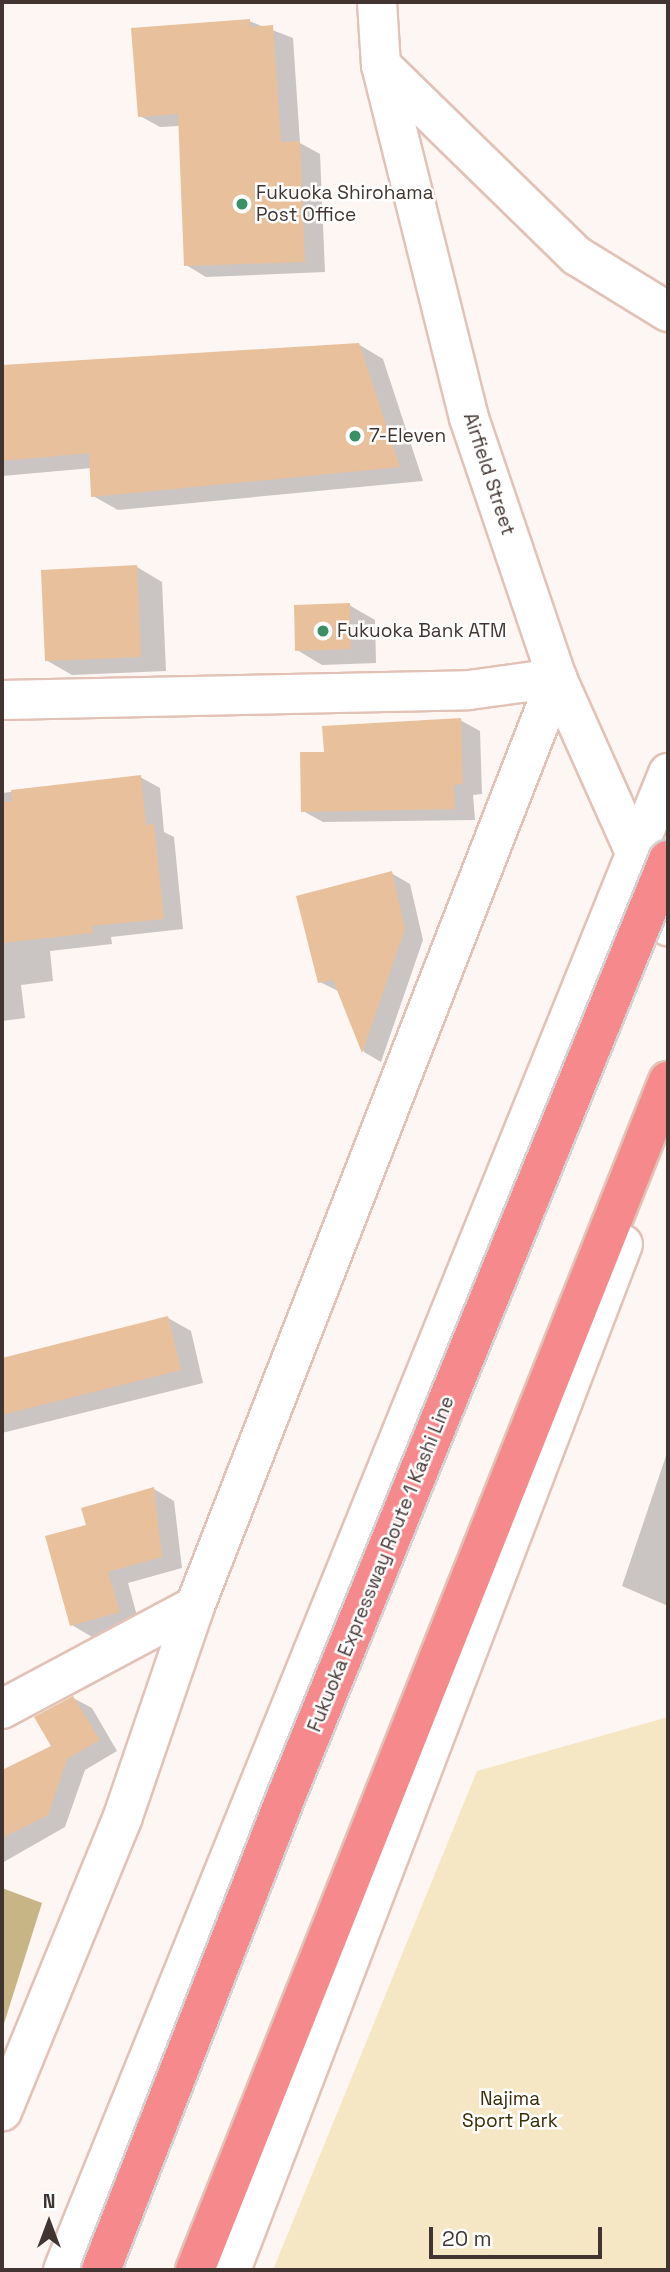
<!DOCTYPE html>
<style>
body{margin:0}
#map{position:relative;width:670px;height:2272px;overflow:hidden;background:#fdf6f3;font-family:"Space Grotesk",sans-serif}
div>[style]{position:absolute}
.green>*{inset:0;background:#f5e7c3}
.forest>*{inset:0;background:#c8b586}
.shadow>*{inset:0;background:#0003}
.building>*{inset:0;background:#e8c19c}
.roads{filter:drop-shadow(2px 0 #e2c2b6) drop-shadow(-2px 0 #e2c2b6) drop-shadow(0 2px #e2c2b6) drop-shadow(0 -2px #e2c2b6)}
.minor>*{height:38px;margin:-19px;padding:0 19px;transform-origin:19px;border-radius:19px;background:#fff}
.highway>*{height:38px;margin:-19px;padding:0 19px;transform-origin:19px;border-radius:19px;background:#f6898c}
.bridges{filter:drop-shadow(2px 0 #d5d3d2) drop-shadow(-2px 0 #d5d3d2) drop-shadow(0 2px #d5d3d2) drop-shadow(0 -2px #d5d3d2)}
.highway-bridge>*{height:38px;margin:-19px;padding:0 19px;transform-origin:19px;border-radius:19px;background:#f6898c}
.dots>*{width:19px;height:19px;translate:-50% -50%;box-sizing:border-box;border:4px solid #fff;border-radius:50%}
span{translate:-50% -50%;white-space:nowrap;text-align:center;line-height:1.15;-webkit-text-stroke:5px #fff;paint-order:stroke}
.poi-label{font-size:19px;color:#423531}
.left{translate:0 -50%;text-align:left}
.street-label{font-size:19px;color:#423531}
.park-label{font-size:19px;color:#3a2c04}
.frame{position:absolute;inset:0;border:4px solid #423531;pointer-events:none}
.north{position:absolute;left:14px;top:2188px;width:70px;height:70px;-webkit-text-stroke:5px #fff;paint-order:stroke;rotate:0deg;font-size:19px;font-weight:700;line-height:28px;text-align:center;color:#423531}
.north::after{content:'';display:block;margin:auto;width:24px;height:32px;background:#423531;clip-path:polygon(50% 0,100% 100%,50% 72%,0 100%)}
.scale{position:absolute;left:429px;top:2227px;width:173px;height:32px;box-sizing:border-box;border:4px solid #423531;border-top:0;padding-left:9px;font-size:21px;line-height:24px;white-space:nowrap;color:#423531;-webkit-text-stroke:5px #fff;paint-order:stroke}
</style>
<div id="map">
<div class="green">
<div style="clip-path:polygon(668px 1717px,668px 2270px,273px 2270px,477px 1771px)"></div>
</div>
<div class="forest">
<div style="clip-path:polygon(2px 1888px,42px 1903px,2px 2030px)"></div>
</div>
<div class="shadow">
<div style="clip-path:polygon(249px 21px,293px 38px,300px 143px,320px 154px,325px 272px,206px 277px,186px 265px,180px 126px,160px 127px,140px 116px)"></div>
<div style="clip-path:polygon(358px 344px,383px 359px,423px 481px,118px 510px,93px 496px,92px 468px,2px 476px,2px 366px)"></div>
<div style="clip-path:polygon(137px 567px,162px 582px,166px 671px,72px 675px,46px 660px)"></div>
<div style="clip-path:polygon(349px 605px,375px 620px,376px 663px,322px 665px,297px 650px)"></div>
<div style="clip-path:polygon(460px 720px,480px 731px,482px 794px,473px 795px,475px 820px,323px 822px,303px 811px,326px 754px)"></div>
<div style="clip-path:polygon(140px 777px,160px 788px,164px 832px,174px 837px,183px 929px,111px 937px,112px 944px,50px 951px,53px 981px,21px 985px,25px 1018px,2px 1021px,2px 793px)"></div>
<div style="clip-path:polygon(391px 873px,410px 884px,423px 940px,381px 1062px,364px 1052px,340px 992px,320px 982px)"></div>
<div style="clip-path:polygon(168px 1318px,191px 1331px,203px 1383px,2px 1433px,2px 1360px)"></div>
<div style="clip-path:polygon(668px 1450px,668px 1606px,622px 1586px)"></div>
<div style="clip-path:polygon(154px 1489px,174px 1501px,182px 1568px,128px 1583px,139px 1623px,92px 1637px,72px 1625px,88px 1526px)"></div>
<div style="clip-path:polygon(73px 1698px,92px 1708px,117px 1751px,85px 1770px,65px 1827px,2px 1863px,2px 1772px,53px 1747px)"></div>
</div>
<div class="building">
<div style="clip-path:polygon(250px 19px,250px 27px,273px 25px,281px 142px,300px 141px,305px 262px,184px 266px,178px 114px,138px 117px,131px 28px)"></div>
<div style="clip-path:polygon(359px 343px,400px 467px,91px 497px,89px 453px,2px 461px,2px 365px)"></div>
<div style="clip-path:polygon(137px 565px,141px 657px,45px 661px,41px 570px)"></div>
<div style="clip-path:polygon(350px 603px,351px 649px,295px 651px,294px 605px)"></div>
<div style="clip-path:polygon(461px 718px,463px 784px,454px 785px,455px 809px,301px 812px,300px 752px,324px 752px,322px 726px)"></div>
<div style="clip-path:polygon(141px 775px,146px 825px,154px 824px,164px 919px,92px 926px,93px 933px,2px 943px,2px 802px,12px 801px,11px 790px)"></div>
<div style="clip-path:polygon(392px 871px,405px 929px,362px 1053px,333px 980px,318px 983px,296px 896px)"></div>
<div style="clip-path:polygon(168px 1316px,181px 1370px,2px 1415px,2px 1358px)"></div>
<div style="clip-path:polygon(154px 1487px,162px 1557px,108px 1572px,120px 1612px,70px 1626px,45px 1536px,86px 1525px,81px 1508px)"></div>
<div style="clip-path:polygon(73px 1696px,100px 1740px,67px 1759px,48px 1815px,2px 1838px,2px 1770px,51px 1746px,34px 1717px)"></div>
</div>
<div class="roads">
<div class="minor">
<div style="left:377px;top:2px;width:63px;rotate:86.4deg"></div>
<div style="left:381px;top:65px;width:364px;rotate:76deg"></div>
<div style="left:469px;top:418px;width:274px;rotate:71.3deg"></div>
<div style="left:557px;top:678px;width:272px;rotate:65.9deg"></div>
<div style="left:381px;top:65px;width:274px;rotate:44.3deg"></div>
<div style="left:577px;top:256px;width:107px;rotate:31.6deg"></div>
<div style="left:2px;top:700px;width:467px;rotate:-1.2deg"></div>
<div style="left:469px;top:690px;width:89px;rotate:-7.8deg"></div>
<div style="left:557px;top:678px;width:996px;rotate:111.31deg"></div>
<div style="left:195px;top:1606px;width:225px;rotate:108.9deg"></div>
<div style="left:122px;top:1819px;width:316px;rotate:112.3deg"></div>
<div style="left:2px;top:1709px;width:219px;rotate:-28.1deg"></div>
<div style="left:63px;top:2270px;width:1615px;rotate:-67.99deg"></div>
<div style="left:231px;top:2270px;width:1098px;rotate:-69.09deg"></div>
</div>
<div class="highway">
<div style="left:195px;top:2270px;width:1280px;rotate:-68.31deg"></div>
</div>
</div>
<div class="bridges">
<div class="highway-bridge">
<div style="left:101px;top:2270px;width:511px;rotate:-68.66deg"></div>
<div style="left:287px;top:1794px;width:1009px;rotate:-67.81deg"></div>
</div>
</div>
<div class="dots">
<div style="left:242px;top:204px;background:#399065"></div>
<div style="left:355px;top:436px;background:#399065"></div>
<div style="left:323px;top:631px;background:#399065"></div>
</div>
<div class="poi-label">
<span class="left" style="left:256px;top:204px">Fukuoka Shirohama<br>Post Office</span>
<span class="left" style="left:369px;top:436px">7-Eleven</span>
<span class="left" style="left:337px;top:631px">Fukuoka Bank ATM</span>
</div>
<div class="street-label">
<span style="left:489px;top:474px;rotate:72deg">Airfield Street</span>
<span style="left:381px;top:1564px;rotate:-68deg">Fukuoka Expressway Route 1 Kashi Line</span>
</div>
<div class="park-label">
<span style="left:510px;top:2110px">Najima<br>Sport Park</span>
</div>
<div class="frame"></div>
<div class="north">N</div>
<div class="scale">20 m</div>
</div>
